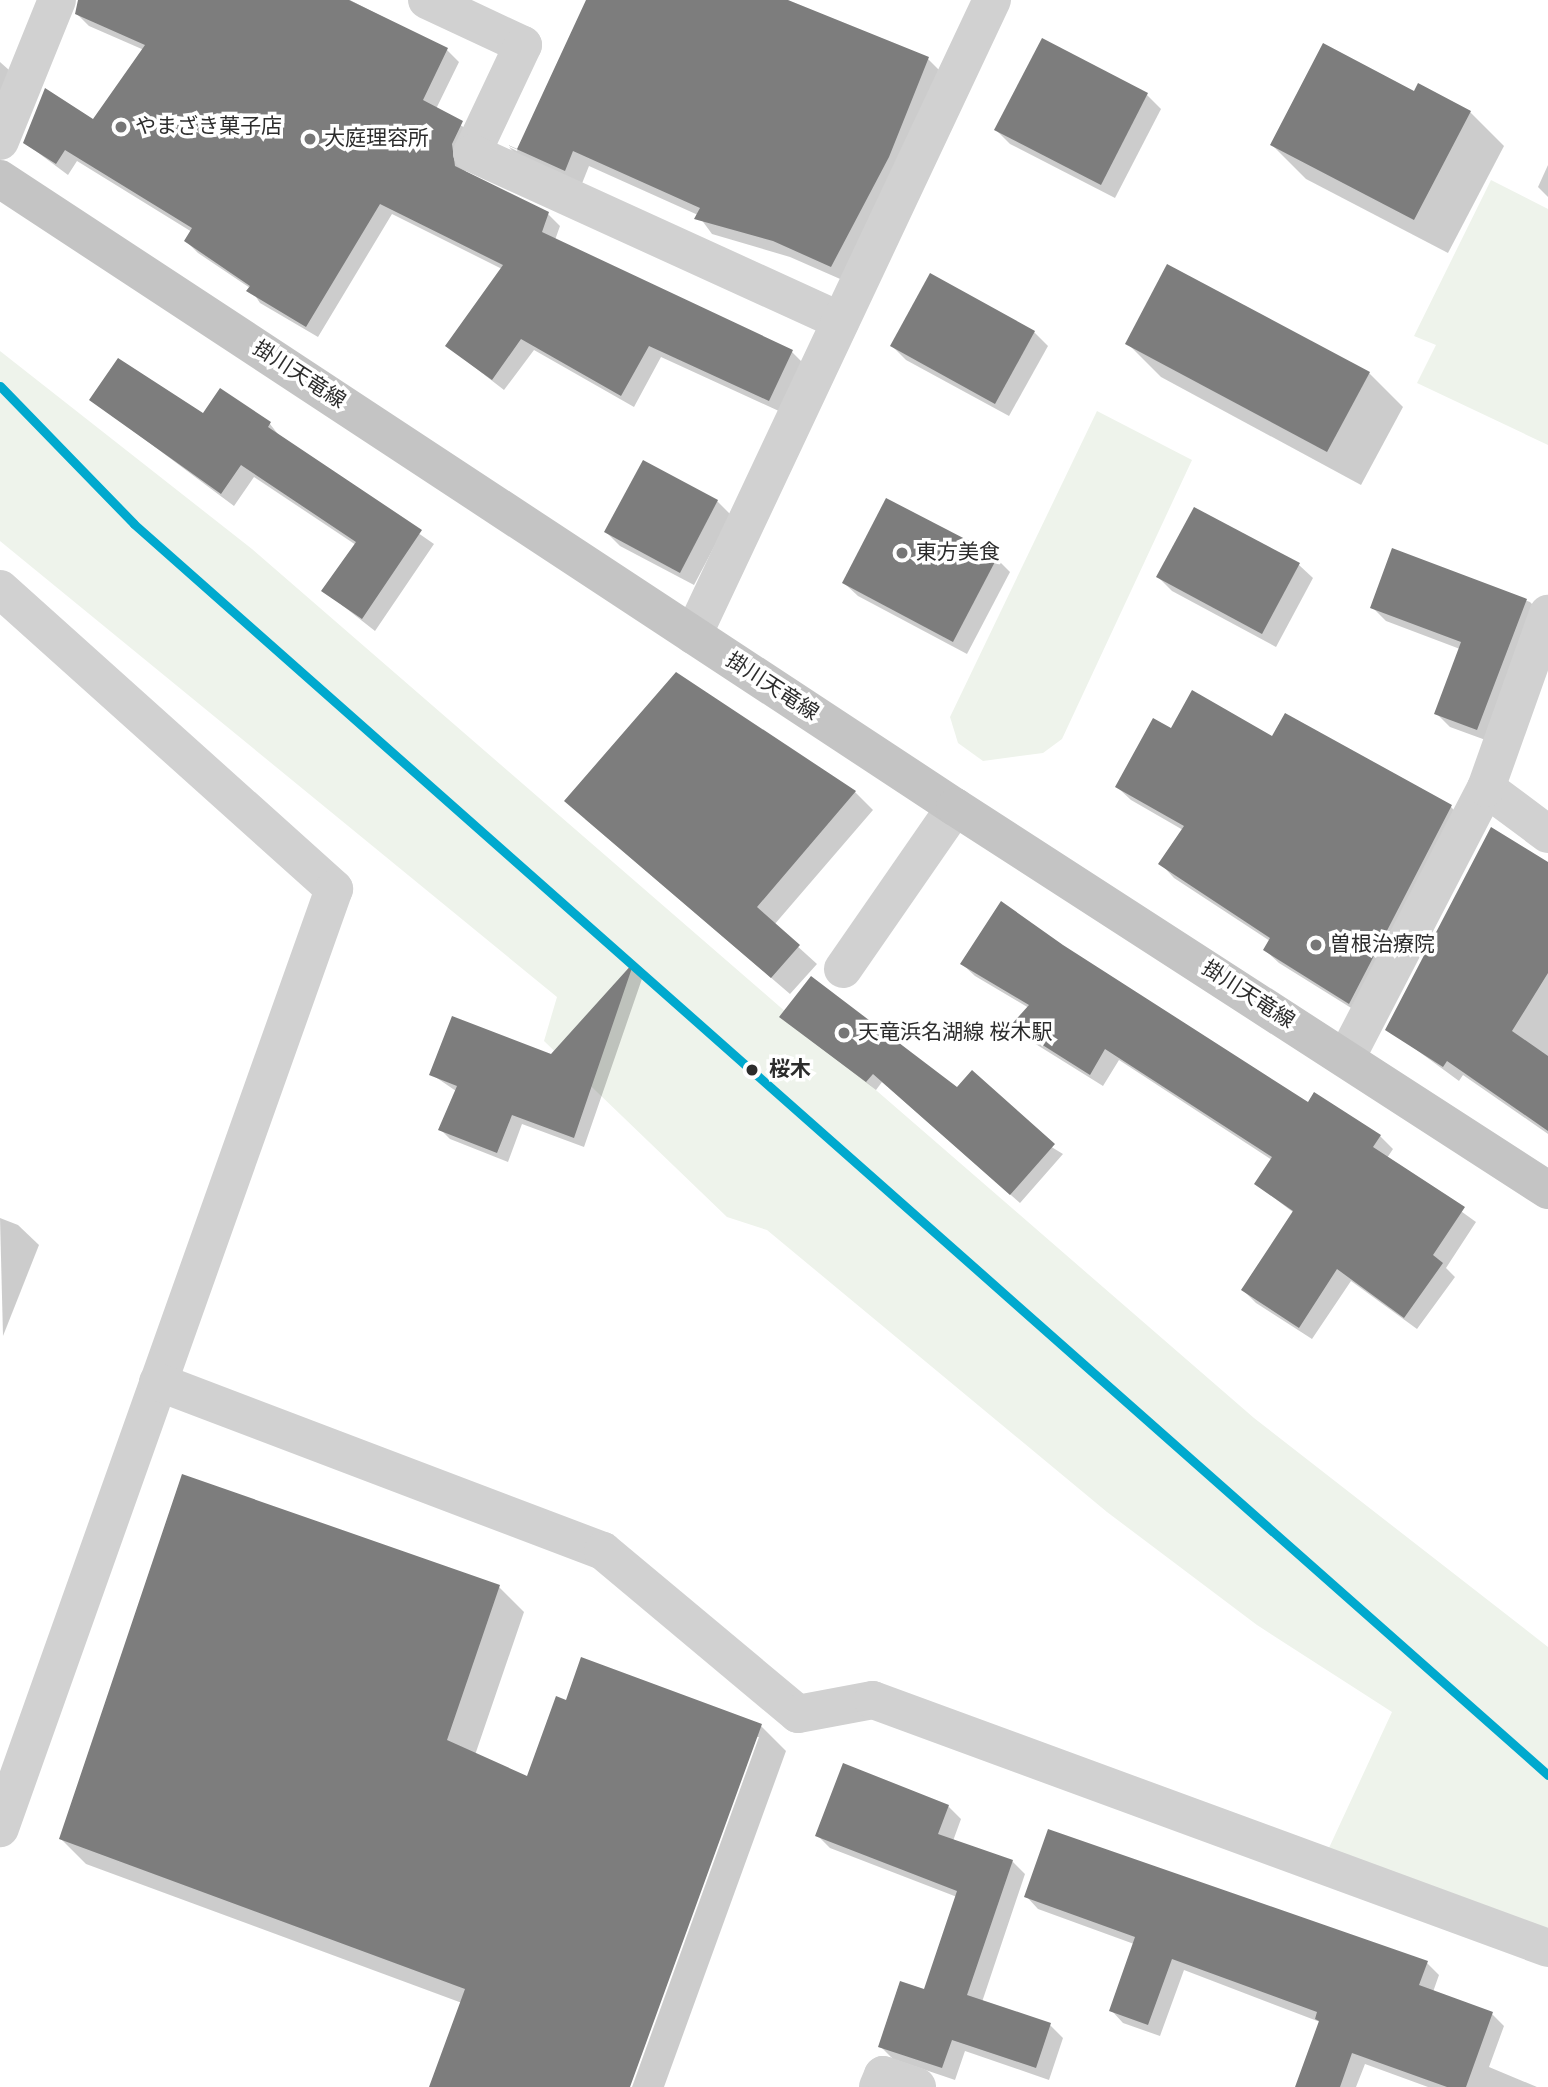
<!DOCTYPE html>
<meta charset="utf-8">
<style>
body{margin:0}
#map{position:relative;width:1548px;height:2087px;overflow:hidden;background:#fff;font-family:"Varela Round","Noto Sans JP",sans-serif}
div>[style]{position:absolute}
.green>*{inset:0;background:#eef3eb}
.shadow>*{inset:0;background:#0003}
.building>*{inset:0;background:#7d7d7d}
.minor>*{height:38px;margin:-19px;padding:0 19px;transform-origin:19px;border-radius:19px;background:#d1d1d1}
.primary>*{height:38px;margin:-19px;padding:0 19px;transform-origin:19px;border-radius:19px;background:#c4c4c4}
.rail-1>*{height:9px;margin:-4.5px;padding:0 4.5px;transform-origin:4.5px;border-radius:4.5px;background:#00a9ce}
.dots>*{width:19px;height:19px;translate:-50% -50%;box-sizing:border-box;border:4px solid #fff;border-radius:50%}
span{translate:-50% -50%;white-space:nowrap;text-align:center;line-height:1.15;-webkit-text-stroke:7px #fff;paint-order:stroke}
.poi-label{font-size:21px;color:#2c2c2c}
.left{translate:0 -50%;text-align:left}
.street-label{font-size:21px;color:#2c2c2c}
.stop-label{font-size:21px;color:#2c2c2c;font-weight:700}
</style>
<div id="map">
<div class="green">
<div style="clip-path:polygon(1491px 180px,1548px 209px,1548px 445px,1417px 383px,1436px 345px,1414px 336px)"></div>
<div style="clip-path:polygon(0 351px,252px 549px,1254px 1418px,1548px 1647px,1548px 1946px,1328px 1850px,1392px 1712px,1257px 1625px,1107px 1512px,767px 1230px,727px 1217px,544px 1041px,557px 997px,0 541px)"></div>
<div style="clip-path:polygon(1097px 411px,1192px 460px,1062px 739px,1043px 753px,983px 761px,958px 743px,950px 717px)"></div>
</div>
<div class="shadow">
<div style="clip-path:polygon(80px 0,350px 0,447px 50px,459px 62px,436px 109px,474px 134px,465px 173px,548px 214px,560px 226px,555px 240px,792px 352px,804px 364px,781px 412px,661px 357px,634px 407px,534px 350px,504px 390px,447px 346px,502px 269px,392px 214px,318px 337px,260px 303px,250px 288px,198px 253px,186px 241px,192px 232px,77px 161px,68px 175px,25px 143px,94px 121px,144px 50px,89px 26px,77px 14px)"></div>
<div style="clip-path:polygon(597px 0,783px 0,928px 59px,944px 75px,847px 282px,790px 257px,712px 234px,698px 215px,589px 166px,581px 186px,519px 158px,509px 147px,517px 151px,557px 67px)"></div>
<div style="clip-path:polygon(0 62px,18px 78px,0 123px)"></div>
<div style="clip-path:polygon(1415px 93px,1470px 112px,1504px 146px,1448px 253px,1306px 179px,1272px 145px)"></div>
<div style="clip-path:polygon(1147px 95px,1161px 109px,1115px 198px,1010px 144px,996px 130px)"></div>
<div style="clip-path:polygon(1548px 165px,1548px 197px,1538px 187px)"></div>
<div style="clip-path:polygon(1034px 332px,1048px 346px,1009px 416px,906px 360px,892px 346px)"></div>
<div style="clip-path:polygon(1127px 343px,1369px 373px,1403px 407px,1361px 485px,1161px 377px)"></div>
<div style="clip-path:polygon(92px 400px,270px 424px,281px 438px,434px 544px,375px 631px,324px 591px,356px 545px,254px 477px,234px 506px)"></div>
<div style="clip-path:polygon(717px 501px,731px 515px,694px 585px,620px 546px,606px 532px)"></div>
<div style="clip-path:polygon(1393px 550px,1530px 602px,1544px 616px,1491px 742px,1450px 727px,1436px 713px,1460px 649px,1386px 621px,1372px 607px)"></div>
<div style="clip-path:polygon(996px 558px,1010px 572px,967px 654px,858px 596px,844px 583px)"></div>
<div style="clip-path:polygon(1299px 565px,1313px 578px,1276px 647px,1172px 591px,1158px 577px)"></div>
<div style="clip-path:polygon(676px 674px,855px 792px,873px 810px,774px 925px,817px 964px,790px 994px,585px 819px)"></div>
<div style="clip-path:polygon(1286px 715px,1451px 807px,1465px 821px,1364px 1016px,1279px 963px,1265px 950px,1270px 941px,1174px 878px,1161px 864px,1183px 830px,1131px 800px,1117px 787px,1172px 730px,1273px 738px)"></div>
<div style="clip-path:polygon(1548px 865px,1548px 1134px,1463px 1075px,1459px 1081px,1388px 1029px)"></div>
<div style="clip-path:polygon(1062px 947px,1308px 1104px,1380px 1136px,1393px 1149px,1387px 1158px,1476px 1222px,1446px 1268px,1455px 1277px,1417px 1329px,1351px 1281px,1312px 1339px,1256px 1303px,1243px 1290px,1294px 1213px,1256px 1184px,1272px 1160px,1119px 1060px,1103px 1086px,1026px 1038px,1014px 1025px,1029px 1008px,975px 976px,962px 964px)"></div>
<div style="clip-path:polygon(634px 964px,644px 973px,584px 1147px,522px 1124px,508px 1162px,450px 1139px,440px 1129px,456px 1091px,431px 1074px,552px 1056px)"></div>
<div style="clip-path:polygon(791px 1025px,957px 1090px,1063px 1154px,1020px 1203px,882px 1082px,876px 1090px)"></div>
<div style="clip-path:polygon(0 1218px,18px 1225px,39px 1245px,3px 1336px)"></div>
<div style="clip-path:polygon(499px 1587px,524px 1612px,475px 1755px,528px 1779px,567px 1702px,761px 1726px,786px 1751px,664px 2087px,632px 2087px,759px 1737px,755px 1737px,628px 2087px,431px 2087px,462px 2003px,86px 1864px,61px 1839px)"></div>
<div style="clip-path:polygon(948px 1806px,961px 1819px,953px 1841px,1012px 1861px,1025px 1874px,982px 2002px,1050px 2025px,1063px 2038px,1049px 2080px,965px 2051px,955px 2080px,893px 2059px,880px 2046px,925px 1991px,957px 1897px,830px 1848px,817px 1835px)"></div>
<div style="clip-path:polygon(1026px 1896px,1427px 1963px,1439px 1975px,1433px 1992px,1492px 2014px,1504px 2026px,1489px 2067px,1537px 2087px,1428px 2087px,1365px 2064px,1356px 2087px,1297px 2087px,1320px 2022px,1184px 1970px,1160px 2036px,1123px 2023px,1111px 2010px,1134px 1944px,1038px 1909px)"></div>
</div>
<div class="building">
<div style="clip-path:polygon(78px 0,349px 0,448px 48px,423px 100px,463px 121px,452px 144px,455px 166px,549px 212px,542px 232px,793px 350px,769px 401px,649px 346px,621px 396px,521px 339px,492px 380px,445px 346px,503px 265px,380px 204px,306px 327px,246px 291px,250px 286px,184px 241px,192px 228px,65px 150px,56px 164px,23px 143px,45px 88px,93px 119px,145px 45px,75px 14px)"></div>
<div style="clip-path:polygon(586px 0,788px 0,929px 57px,889px 157px,831px 267px,773px 241px,694px 219px,700px 208px,573px 151px,565px 171px,501px 142px,517px 149px)"></div>
<div style="clip-path:polygon(1042px 38px,1148px 93px,1101px 185px,994px 130px)"></div>
<div style="clip-path:polygon(1323px 43px,1414px 91px,1418px 83px,1471px 111px,1414px 220px,1270px 145px)"></div>
<div style="clip-path:polygon(1167px 264px,1370px 372px,1327px 452px,1125px 344px)"></div>
<div style="clip-path:polygon(930px 273px,1035px 331px,995px 404px,890px 346px)"></div>
<div style="clip-path:polygon(118px 358px,203px 413px,220px 388px,271px 422px,268px 427px,422px 530px,362px 619px,321px 591px,356px 542px,241px 465px,221px 494px,89px 400px)"></div>
<div style="clip-path:polygon(643px 460px,718px 500px,680px 573px,604px 532px)"></div>
<div style="clip-path:polygon(886px 498px,998px 556px,953px 642px,842px 583px)"></div>
<div style="clip-path:polygon(1194px 507px,1300px 563px,1262px 634px,1156px 577px)"></div>
<div style="clip-path:polygon(1392px 548px,1527px 599px,1477px 730px,1434px 714px,1461px 642px,1370px 608px)"></div>
<div style="clip-path:polygon(676px 672px,856px 791px,757px 907px,800px 945px,771px 978px,564px 801px)"></div>
<div style="clip-path:polygon(1192px 690px,1272px 736px,1285px 713px,1452px 805px,1349px 1004px,1263px 950px,1270px 938px,1158px 864px,1184px 826px,1115px 787px,1153px 718px,1171px 728px)"></div>
<div style="clip-path:polygon(1491px 827px,1548px 862px,1548px 973px,1512px 1031px,1548px 1056px,1548px 1131px,1447px 1061px,1443px 1067px,1385px 1030px)"></div>
<div style="clip-path:polygon(1001px 901px,1063px 945px,1308px 1102px,1314px 1092px,1381px 1135px,1373px 1147px,1465px 1207px,1433px 1255px,1443px 1263px,1404px 1318px,1337px 1269px,1299px 1328px,1241px 1290px,1293px 1211px,1254px 1184px,1272px 1157px,1105px 1049px,1090px 1075px,1011px 1025px,1029px 1005px,960px 964px)"></div>
<div style="clip-path:polygon(634px 962px,574px 1138px,512px 1115px,497px 1153px,438px 1130px,457px 1086px,429px 1075px,452px 1016px,551px 1054px)"></div>
<div style="clip-path:polygon(811px 976px,957px 1087px,972px 1070px,1055px 1144px,1010px 1195px,873px 1074px,866px 1082px,779px 1017px)"></div>
<div style="clip-path:polygon(182px 1474px,500px 1585px,447px 1740px,527px 1776px,556px 1696px,566px 1700px,581px 1657px,762px 1724px,630px 2087px,429px 2087px,465px 1989px,59px 1839px)"></div>
<div style="clip-path:polygon(843px 1763px,949px 1805px,938px 1834px,1013px 1860px,967px 1995px,1051px 2023px,1036px 2068px,952px 2040px,942px 2068px,878px 2047px,900px 1981px,924px 1989px,957px 1891px,815px 1836px)"></div>
<div style="clip-path:polygon(1048px 1829px,1428px 1961px,1419px 1985px,1493px 2012px,1466px 2087px,1447px 2087px,1352px 2053px,1340px 2087px,1295px 2087px,1319px 2021px,1315px 2019px,1317px 2012px,1172px 1959px,1148px 2025px,1109px 2011px,1135px 1937px,1024px 1897px)"></div>
</div>
<div class="minor">
<div style="left:427px;top:0;width:106px;rotate:25.1deg"></div>
<div style="left:523px;top:45px;width:119px;rotate:115.3deg"></div>
<div style="left:472px;top:153px;width:405px;rotate:24.5deg"></div>
<div style="left:0;top:141px;width:152px;rotate:-68deg"></div>
<div style="left:0;top:589px;width:449px;rotate:41.9deg"></div>
<div style="left:334px;top:889px;width:997px;rotate:109.58deg"></div>
<div style="left:693px;top:635px;width:702px;rotate:-64.79deg"></div>
<div style="left:1486px;top:788px;width:77px;rotate:36.6deg"></div>
<div style="left:843px;top:969px;width:197px;rotate:-55.3deg"></div>
<div style="left:1346px;top:1058px;width:304px;rotate:-62.6deg"></div>
<div style="left:1486px;top:788px;width:185px;rotate:-70.4deg"></div>
<div style="left:158px;top:1382px;width:476px;rotate:20.8deg"></div>
<div style="left:603px;top:1551px;width:254px;rotate:39.9deg"></div>
<div style="left:798px;top:1714px;width:76px;rotate:-10.6deg"></div>
<div style="left:873px;top:1700px;width:719px;rotate:20.17deg"></div>
<div style="left:878px;top:2087px;width:13px;rotate:-67deg"></div>
<div style="left:883px;top:2075px;width:36px;rotate:19deg"></div>
</div>
<div class="primary">
<div style="left:0;top:179px;width:1143px;rotate:33.33deg"></div>
<div style="left:955px;top:807px;width:706px;rotate:32.86deg"></div>
</div>
<div class="rail-1">
<div style="left:0;top:386px;width:192px;rotate:45.8deg"></div>
<div style="left:134px;top:524px;width:1888px;rotate:41.5deg"></div>
</div>
<div class="dots">
<div style="left:121px;top:127px;background:#767676"></div>
<div style="left:310px;top:139px;background:#767676"></div>
<div style="left:902px;top:553px;background:#767676"></div>
<div style="left:1316px;top:945px;background:#767676"></div>
<div style="left:844px;top:1033px;background:#767676"></div>
<div style="left:752px;top:1070px;background:#2c2c2c"></div>
</div>
<div class="poi-label">
<span class="left" style="left:135px;top:127px">やまざき菓子店</span>
<span class="left" style="left:324px;top:139px">大庭理容所</span>
<span class="left" style="left:916px;top:553px">東方美食</span>
<span class="left" style="left:1330px;top:945px">曽根治療院</span>
<span class="left" style="left:858px;top:1033px">天竜浜名湖線 桜木駅</span>
</div>
<div class="street-label">
<span style="left:299px;top:375px;rotate:33deg">掛川天竜線</span>
<span style="left:772px;top:687px;rotate:33deg">掛川天竜線</span>
<span style="left:1248px;top:995px;rotate:33deg">掛川天竜線</span>
</div>
<div class="stop-label">
<span class="left" style="left:769px;top:1070px">桜木</span>
</div>
</div>
